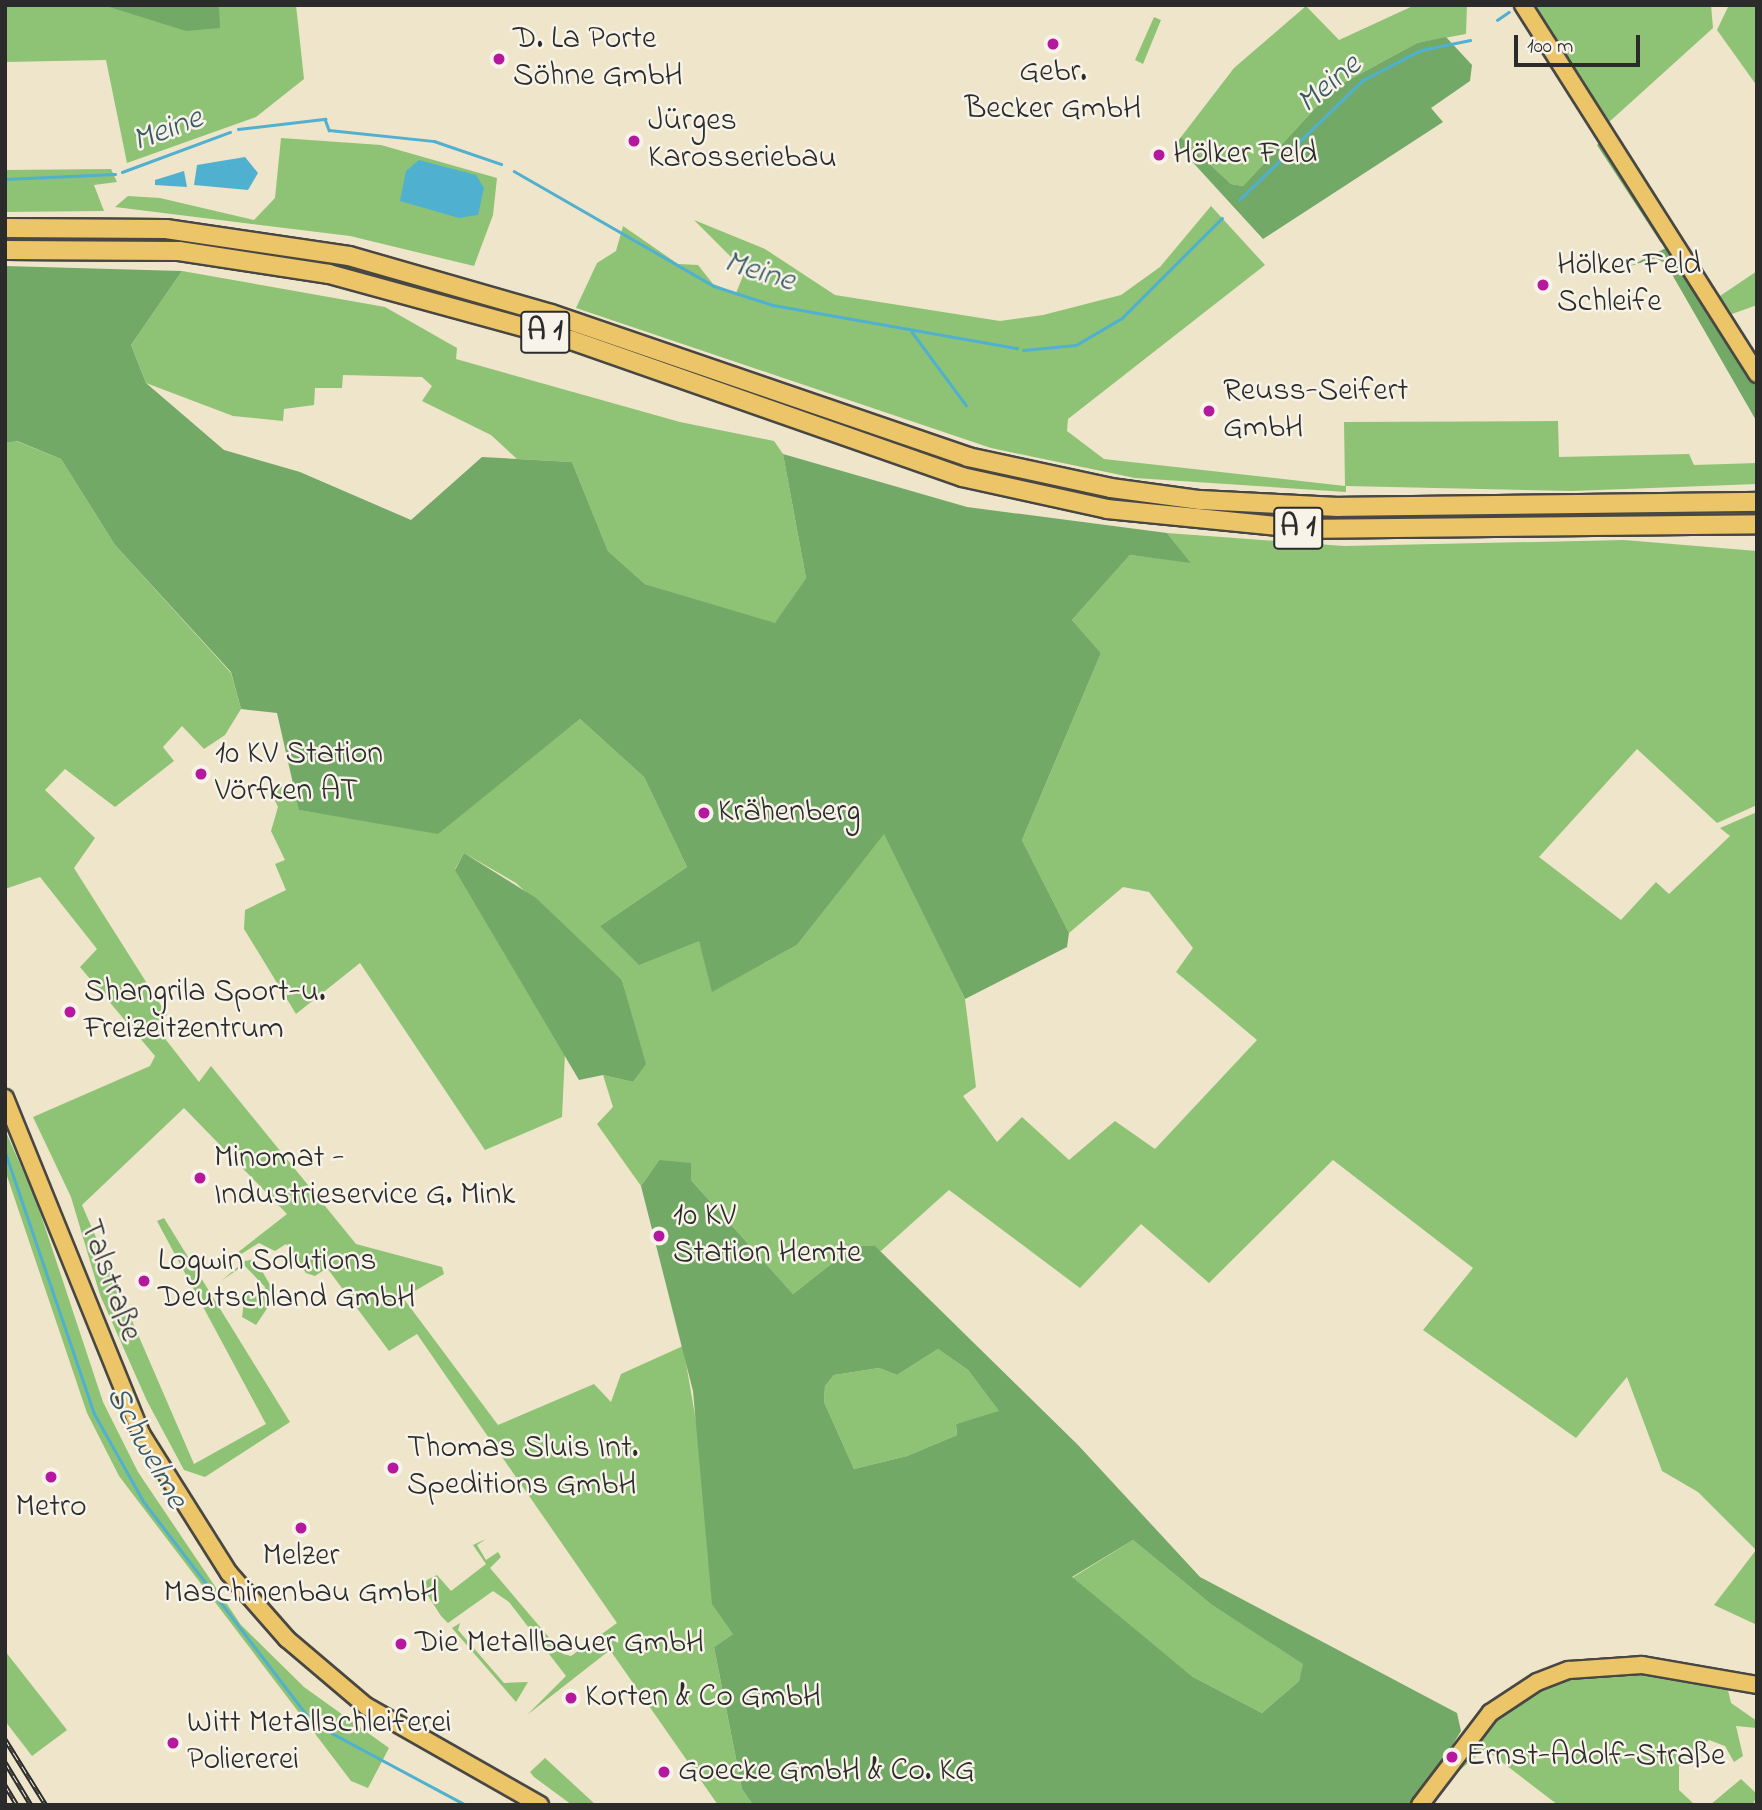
<!DOCTYPE html>
<meta charset="utf-8">
<style>
body{margin:0}
#map{position:relative;width:1762px;height:1810px;overflow:hidden;background:#efe5ca;font-family:"Indie Flower",sans-serif}
div>[style]{position:absolute}
.green>*{inset:0;background:#8ec375}
.forest>*{inset:0;background:#72a966}
.water>*{inset:0;background:#50b0cf}
.stream>*{height:2.5px;margin:-1.25px;padding:0 1.25px;transform-origin:1.25px;border-radius:1.25px;background:#50b0cf}
.roads{filter:drop-shadow(2px 0 #484743) drop-shadow(-2px 0 #484743) drop-shadow(0 2px #484743) drop-shadow(0 -2px #484743)}
.major>*{height:16px;margin:-8px;padding:0 8px;transform-origin:8px;border-radius:8px;background:#edc569}
.highway>*{height:18px;margin:-9px;padding:0 9px;transform-origin:9px;border-radius:9px;background:#edc569}
.rail>*{height:5px;margin-top:-2.5px;transform-origin:0;background:repeating-linear-gradient(90deg,#f7f3e8 0 8px,#2b2b2b 0 16px);box-sizing:border-box;border-block:2px solid #2b2b2b}
.dots>*{width:19px;height:19px;translate:-50% -50%;box-sizing:border-box;border:4px solid #f7f3e8;border-radius:50%}
span{translate:-50% -50%;white-space:nowrap;text-align:center;line-height:1.15;-webkit-text-stroke:5px #f7f3e8;paint-order:stroke}
.shield-label span{padding:2px 5px;background:#f7f3e8;border:2px solid;border-radius:5px;-webkit-text-stroke-width:0}
.shield-label{font-size:30px;color:#2b2b2b;font-weight:700}
.poi-label{font-size:32px;color:#2b2b2b}
.left{translate:0 -50%;text-align:left}
.street-label{font-size:32px;color:#2b2b2b}
.water-label{font-size:33px;color:#385a64;font-style:italic}
.frame{position:absolute;inset:0;border:7px solid #2b2b2b;pointer-events:none}
.scale{position:absolute;left:1514px;top:35px;width:126px;height:32px;box-sizing:border-box;border:4px solid #2b2b2b;border-top:0;padding-left:9px;font-size:21px;line-height:24px;white-space:nowrap;color:#2b2b2b;-webkit-text-stroke:5px #f7f3e8;paint-order:stroke}
</style>
<div id="map">
<div class="green">
<div style="clip-path:polygon(5px 5px,296px 5px,304px 79px,256px 117px,127px 163px,106px 60px,5px 62px)"></div>
<div style="clip-path:polygon(1415px 5px,1467px 5px,1466px 34px,1417px 43px,1334px 88px,1243px 186px,1231px 184px,1181px 137px,1234px 68px,1306px 6px,1339px 40px)"></div>
<div style="clip-path:polygon(1528px 5px,1711px 5px,1713px 28px,1608px 123px)"></div>
<div style="clip-path:polygon(1729px 5px,1757px 5px,1757px 86px,1717px 30px)"></div>
<div style="clip-path:polygon(1154px 17px,1161px 20px,1143px 64px,1135px 60px)"></div>
<div style="clip-path:polygon(281px 138px,381px 145px,497px 178px,493px 215px,474px 266px,350px 236px,115px 207px,128px 196px,160px 198px,254px 220px,275px 198px)"></div>
<div style="clip-path:polygon(111px 169px,117px 182px,94px 185px,104px 211px,5px 212px,5px 170px)"></div>
<div style="clip-path:polygon(1211px 206px,1265px 265px,1068px 419px,1067px 431px,1104px 459px,1345px 486px,1344px 422px,1558px 421px,1559px 457px,1689px 454px,1694px 465px,1757px 463px,1757px 484px,1572px 491px,1346px 486px,1346px 492px,1135px 478px,991px 448px,576px 308px,597px 263px,616px 251px,623px 226px,678px 264px,698px 265px,713px 284px,736px 293px,745px 271px,694px 220px,765px 249px,835px 295px,1000px 321px,1043px 315px,1121px 295px,1160px 267px)"></div>
<div style="clip-path:polygon(182px 271px,385px 307px,457px 348px,456px 359px,680px 422px,774px 441px,783px 454px,806px 578px,775px 624px,645px 584px,608px 551px,572px 462px,517px 459px,491px 435px,422px 401px,432px 386px,422px 377px,343px 375px,342px 388px,315px 388px,314px 405px,284px 409px,283px 421px,233px 416px,146px 383px,131px 345px)"></div>
<div style="clip-path:polygon(1757px 271px,1757px 305px,1732px 314px,1720px 296px)"></div>
<div style="clip-path:polygon(16px 441px,61px 459px,115px 545px,231px 673px,241px 709px,225px 735px,204px 749px,182px 726px,163px 747px,174px 761px,115px 807px,65px 769px,45px 790px,95px 838px,74px 868px,167px 1015px,155px 1022px,159px 1031px,199px 1082px,211px 1066px,356px 1244px,442px 1267px,444px 1274px,413px 1292px,398px 1291px,498px 1425px,594px 1384px,611px 1402px,621px 1374px,683px 1346px,733px 1634px,714px 1647px,742px 1789px,753px 1805px,718px 1805px,610px 1650px,527px 1715px,566px 1676px,509px 1602px,493px 1591px,448px 1623px,441px 1616px,423px 1588px,427px 1580px,437px 1575px,451px 1591px,486px 1564px,473px 1545px,486px 1539px,477px 1545px,486px 1560px,498px 1552px,501px 1557px,490px 1568px,563px 1654px,571px 1656px,617px 1623px,417px 1334px,389px 1351px,327px 1268px,315px 1276px,306px 1273px,286px 1244px,275px 1251px,259px 1243px,214px 1271px,287px 1214px,184px 1108px,82px 1205px,194px 1464px,266px 1424px,157px 1221px,164px 1218px,290px 1422px,205px 1477px,184px 1470px,147px 1401px,100px 1295px,71px 1197px,33px 1117px,150px 1066px,155px 1056px,80px 967px,97px 949px,40px 877px,5px 889px,5px 443px)"></div>
<div style="clip-path:polygon(1167px 533px,1344px 546px,1624px 540px,1757px 551px,1757px 805px,1717px 823px,1637px 749px,1539px 857px,1621px 920px,1656px 882px,1669px 894px,1730px 836px,1720px 828px,1757px 812px,1757px 1625px,1714px 1605px,1756px 1550px,1698px 1492px,1662px 1471px,1627px 1377px,1576px 1438px,1423px 1330px,1473px 1268px,1333px 1160px,1209px 1283px,1141px 1224px,1080px 1288px,949px 1190px,881px 1251px,854px 1246px,793px 1294px,692px 1181px,659px 1160px,641px 1186px,597px 1124px,613px 1107px,603px 1075px,633px 1082px,645px 1064px,622px 980px,516px 883px,464px 853px,455px 869px,565px 1053px,562px 1117px,485px 1150px,360px 963px,296px 1014px,244px 929px,245px 910px,286px 890px,275px 864px,285px 860px,271px 831px,278px 807px,270px 790px,293px 783px,300px 810px,437px 833px,580px 719px,644px 777px,687px 867px,600px 926px,699px 940px,713px 991px,797px 945px,884px 833px,965px 999px,976px 1087px,963px 1096px,997px 1142px,1022px 1117px,1069px 1160px,1115px 1121px,1155px 1149px,1257px 1040px,1176px 972px,1193px 948px,1149px 892px,1123px 887px,1069px 933px,1022px 840px,1101px 653px,1072px 620px,1130px 555px,1190px 562px)"></div>
<div style="clip-path:polygon(5px 1130px,36px 1200px,103px 1402px,138px 1472px,241px 1625px,304px 1687px,389px 1748px,368px 1788px,351px 1781px,119px 1476px,87px 1413px,5px 1170px)"></div>
<div style="clip-path:polygon(255px 1259px,276px 1295px,256px 1325px,242px 1317px,245px 1294px,263px 1297px,265px 1287px,244px 1265px,221px 1281px,245px 1261px)"></div>
<div style="clip-path:polygon(938px 1349px,968px 1370px,1000px 1412px,956px 1424px,957px 1435px,907px 1456px,854px 1469px,824px 1402px,825px 1386px,834px 1375px,879px 1368px,897px 1375px)"></div>
<div style="clip-path:polygon(1133px 1540px,1212px 1605px,1304px 1664px,1299px 1681px,1262px 1713px,1193px 1677px,1072px 1578px)"></div>
<div style="clip-path:polygon(460px 1623px,458px 1630px,504px 1683px,528px 1682px,516px 1702px,452px 1628px)"></div>
<div style="clip-path:polygon(5px 1651px,67px 1730px,32px 1756px,5px 1721px)"></div>
<div style="clip-path:polygon(1639px 1670px,1727px 1686px,1731px 1703px,1757px 1721px,1757px 1728px,1736px 1726px,1743px 1756px,1734px 1762px,1725px 1746px,1709px 1740px,1679px 1766px,1679px 1790px,1695px 1805px,1558px 1805px,1485px 1749px,1449px 1779px,1480px 1731px,1518px 1699px,1576px 1675px)"></div>
<div style="clip-path:polygon(545px 1758px,596px 1805px,572px 1805px,534px 1777px,530px 1772px)"></div>
<div style="clip-path:polygon(1741px 1779px,1757px 1794px,1753px 1805px,1710px 1805px)"></div>
</div>
<div class="forest">
<div style="clip-path:polygon(103px 5px,243px 5px,219px 7px,220px 28px,186px 31px)"></div>
<div style="clip-path:polygon(1446px 37px,1472px 65px,1470px 81px,1431px 108px,1443px 122px,1263px 239px,1176px 144px,1181px 137px,1231px 184px,1243px 186px,1334px 88px,1417px 43px)"></div>
<div style="clip-path:polygon(1604px 139px,1666px 241px,1661px 243px,1597px 145px)"></div>
<div style="clip-path:polygon(1670px 246px,1757px 386px,1757px 422px,1666px 264px,1656px 258px,1630px 266px)"></div>
<div style="clip-path:polygon(5px 266px,182px 271px,131px 345px,146px 383px,224px 450px,300px 472px,411px 520px,482px 457px,572px 462px,608px 551px,645px 584px,775px 623px,806px 578px,783px 454px,967px 507px,1167px 533px,1191px 563px,1130px 555px,1072px 620px,1101px 653px,1022px 840px,1069px 933px,1067px 947px,965px 999px,884px 834px,797px 945px,712px 992px,699px 941px,639px 965px,600px 926px,687px 867px,644px 777px,580px 719px,438px 834px,299px 810px,277px 713px,241px 709px,231px 672px,115px 545px,61px 459px,17px 441px,5px 443px)"></div>
<div style="clip-path:polygon(464px 853px,536px 898px,622px 980px,646px 1064px,633px 1082px,603px 1075px,579px 1080px,455px 870px)"></div>
<div style="clip-path:polygon(evenodd,659px 1160px,691px 1163px,691px 1180px,793px 1294px,854px 1246px,875px 1246px,1078px 1445px,1200px 1577px,1457px 1713px,1461px 1731px,1416px 1805px,753px 1805px,742px 1789px,714px 1647px,733px 1634px,712px 1604px,693px 1391px,641px 1186px,659px 1160px,938px 1349px,968px 1370px,999px 1411px,956px 1424px,957px 1435px,907px 1456px,854px 1469px,824px 1402px,825px 1386px,834px 1375px,879px 1368px,897px 1375px,938px 1349px,659px 1160px,1133px 1540px,1212px 1605px,1303px 1664px,1299px 1681px,1262px 1713px,1193px 1677px,1072px 1577px,1133px 1540px)"></div>
</div>
<div class="water">
<div style="clip-path:polygon(245px 157px,258px 173px,248px 190px,194px 185px,197px 165px)"></div>
<div style="clip-path:polygon(419px 160px,476px 175px,484px 188px,478px 215px,459px 218px,400px 201px,406px 171px)"></div>
<div style="clip-path:polygon(184px 171px,187px 187px,155px 185px,155px 180px)"></div>
</div>
<div class="stream">
<div style="left:1497px;top:20px;width:14px;rotate:-34deg"></div>
<div style="left:238px;top:129px;width:88px;rotate:-6.6deg"></div>
<div style="left:325px;top:119px;width:12px;rotate:70deg"></div>
<div style="left:329px;top:130px;width:106px;rotate:6deg"></div>
<div style="left:434px;top:141px;width:71px;rotate:18.9deg"></div>
<div style="left:514px;top:171px;width:231px;rotate:29.9deg"></div>
<div style="left:714px;top:286px;width:62px;rotate:17.9deg"></div>
<div style="left:773px;top:305px;width:248px;rotate:10deg"></div>
<div style="left:122px;top:172px;width:115px;rotate:-20.3deg"></div>
<div style="left:5px;top:179px;width:110px;rotate:-2.6deg"></div>
<div style="left:1239px;top:200px;width:173px;rotate:-44.1deg"></div>
<div style="left:1363px;top:80px;width:65px;rotate:-27.3deg"></div>
<div style="left:1421px;top:50px;width:50px;rotate:-11.5deg"></div>
<div style="left:912px;top:332px;width:91px;rotate:53.5deg"></div>
<div style="left:1023px;top:350px;width:53px;rotate:-5.4deg"></div>
<div style="left:1076px;top:345px;width:53px;rotate:-30.4deg"></div>
<div style="left:1122px;top:318px;width:141px;rotate:-45deg"></div>
<div style="left:5px;top:1151px;width:277px;rotate:71.2deg"></div>
<div style="left:94px;top:1413px;width:102px;rotate:60.7deg"></div>
<div style="left:144px;top:1502px;width:278px;rotate:52.6deg"></div>
<div style="left:313px;top:1723px;width:174px;rotate:28.2deg"></div>
</div>
<div class="roads">
<div class="major">
<div style="left:1523px;top:5px;width:437px;rotate:57.6deg"></div>
<div style="left:5px;top:1098px;width:364px;rotate:67.9deg"></div>
<div style="left:142px;top:1435px;width:163px;rotate:57.8deg"></div>
<div style="left:229px;top:1573px;width:88px;rotate:48.7deg"></div>
<div style="left:287px;top:1639px;width:104px;rotate:40.3deg"></div>
<div style="left:366px;top:1706px;width:200px;rotate:29.6deg"></div>
<div style="left:1420px;top:1805px;width:116px;rotate:-52.7deg"></div>
<div style="left:1490px;top:1713px;width:56px;rotate:-33.4deg"></div>
<div style="left:1537px;top:1682px;width:34px;rotate:-21deg"></div>
<div style="left:1569px;top:1670px;width:73px;rotate:-3.9deg"></div>
<div style="left:1642px;top:1665px;width:117px;rotate:9.9deg"></div>
</div>
<div class="highway">
<div style="left:5px;top:228px;width:161px;rotate:0.4deg"></div>
<div style="left:166px;top:229px;width:185px;rotate:8.4deg"></div>
<div style="left:349px;top:256px;width:210px;rotate:16deg"></div>
<div style="left:551px;top:314px;width:441px;rotate:18.9deg"></div>
<div style="left:968px;top:457px;width:146px;rotate:12.2deg"></div>
<div style="left:1111px;top:488px;width:90px;rotate:7.7deg"></div>
<div style="left:1200px;top:500px;width:138px;rotate:2.9deg"></div>
<div style="left:1338px;top:507px;width:419px;rotate:-0.7deg"></div>
<div style="left:5px;top:250px;width:174px;rotate:0.3deg"></div>
<div style="left:179px;top:251px;width:152px;rotate:8.7deg"></div>
<div style="left:329px;top:274px;width:251px;rotate:15.3deg"></div>
<div style="left:571px;top:340px;width:414px;rotate:19.3deg"></div>
<div style="left:962px;top:477px;width:148px;rotate:12.4deg"></div>
<div style="left:1107px;top:509px;width:200px;rotate:5.7deg"></div>
<div style="left:1306px;top:529px;width:451px;rotate:-0.6deg"></div>
</div>
</div>
<div class="rail">
<div style="left:5px;top:1739px;width:78px;rotate:58.2deg"></div>
<div style="left:5px;top:1762px;width:50px;rotate:58.8deg"></div>
<div style="left:5px;top:1785px;width:23px;rotate:59deg"></div>
</div>
<div class="dots">
<div style="left:1053px;top:44px;background:#b5179e"></div>
<div style="left:499px;top:59px;background:#b5179e"></div>
<div style="left:634px;top:141px;background:#b5179e"></div>
<div style="left:1159px;top:155px;background:#b5179e"></div>
<div style="left:1543px;top:285px;background:#b5179e"></div>
<div style="left:1209px;top:411px;background:#b5179e"></div>
<div style="left:201px;top:774px;background:#b5179e"></div>
<div style="left:704px;top:813px;background:#b5179e"></div>
<div style="left:70px;top:1012px;background:#b5179e"></div>
<div style="left:200px;top:1178px;background:#b5179e"></div>
<div style="left:659px;top:1236px;background:#b5179e"></div>
<div style="left:144px;top:1281px;background:#b5179e"></div>
<div style="left:393px;top:1468px;background:#b5179e"></div>
<div style="left:51px;top:1477px;background:#b5179e"></div>
<div style="left:301px;top:1528px;background:#b5179e"></div>
<div style="left:401px;top:1644px;background:#b5179e"></div>
<div style="left:571px;top:1698px;background:#b5179e"></div>
<div style="left:173px;top:1743px;background:#b5179e"></div>
<div style="left:1452px;top:1757px;background:#b5179e"></div>
<div style="left:664px;top:1772px;background:#b5179e"></div>
</div>
<div class="shield-label">
<span style="left:545px;top:332px">A 1</span>
<span style="left:1298px;top:528px">A 1</span>
</div>
<div class="poi-label">
<span class="left" style="left:513px;top:59px">D. La Porte<br>Söhne GmbH</span>
<span style="left:1053px;top:92px">Gebr.<br>Becker GmbH</span>
<span class="left" style="left:648px;top:141px">Jürges<br>Karosseriebau</span>
<span class="left" style="left:1173px;top:155px">Hölker Feld</span>
<span class="left" style="left:1557px;top:285px">Hölker Feld<br>Schleife</span>
<span class="left" style="left:1223px;top:411px">Reuss-Seifert<br>GmbH</span>
<span class="left" style="left:215px;top:774px">10 KV Station<br>Vörfken AT</span>
<span class="left" style="left:718px;top:813px">Krähenberg</span>
<span class="left" style="left:84px;top:1012px">Shangrila Sport-u.<br>Freizeitzentrum</span>
<span class="left" style="left:214px;top:1178px">Minomat -<br>Industrieservice G. Mink</span>
<span class="left" style="left:673px;top:1236px">10 KV<br>Station Hemte</span>
<span class="left" style="left:158px;top:1281px">Logwin Solutions<br>Deutschland GmbH</span>
<span class="left" style="left:407px;top:1468px">Thomas Sluis Int.<br>Speditions GmbH</span>
<span style="left:51px;top:1508px">Metro</span>
<span style="left:301px;top:1576px">Melzer<br>Maschinenbau GmbH</span>
<span class="left" style="left:415px;top:1644px">Die Metallbauer GmbH</span>
<span class="left" style="left:585px;top:1698px">Korten &amp; Co GmbH</span>
<span class="left" style="left:187px;top:1743px">Witt Metallschleiferei<br>Poliererei</span>
<span class="left" style="left:1466px;top:1757px">Ernst-Adolf-Straße</span>
<span class="left" style="left:678px;top:1772px">Goecke GmbH &amp; Co. KG</span>
</div>
<div class="street-label">
<span style="left:109px;top:1281px;rotate:70deg">Talstraße</span>
</div>
<div class="water-label">
<span style="left:1330px;top:85px;rotate:-40deg">Meine</span>
<span style="left:168px;top:131px;rotate:-21deg">Meine</span>
<span style="left:759px;top:273px;rotate:17deg">Meine</span>
<span style="left:145px;top:1448px;rotate:61deg">Schwelme</span>
</div>
<div class="frame"></div>
<div class="scale">100 m</div>
</div>
